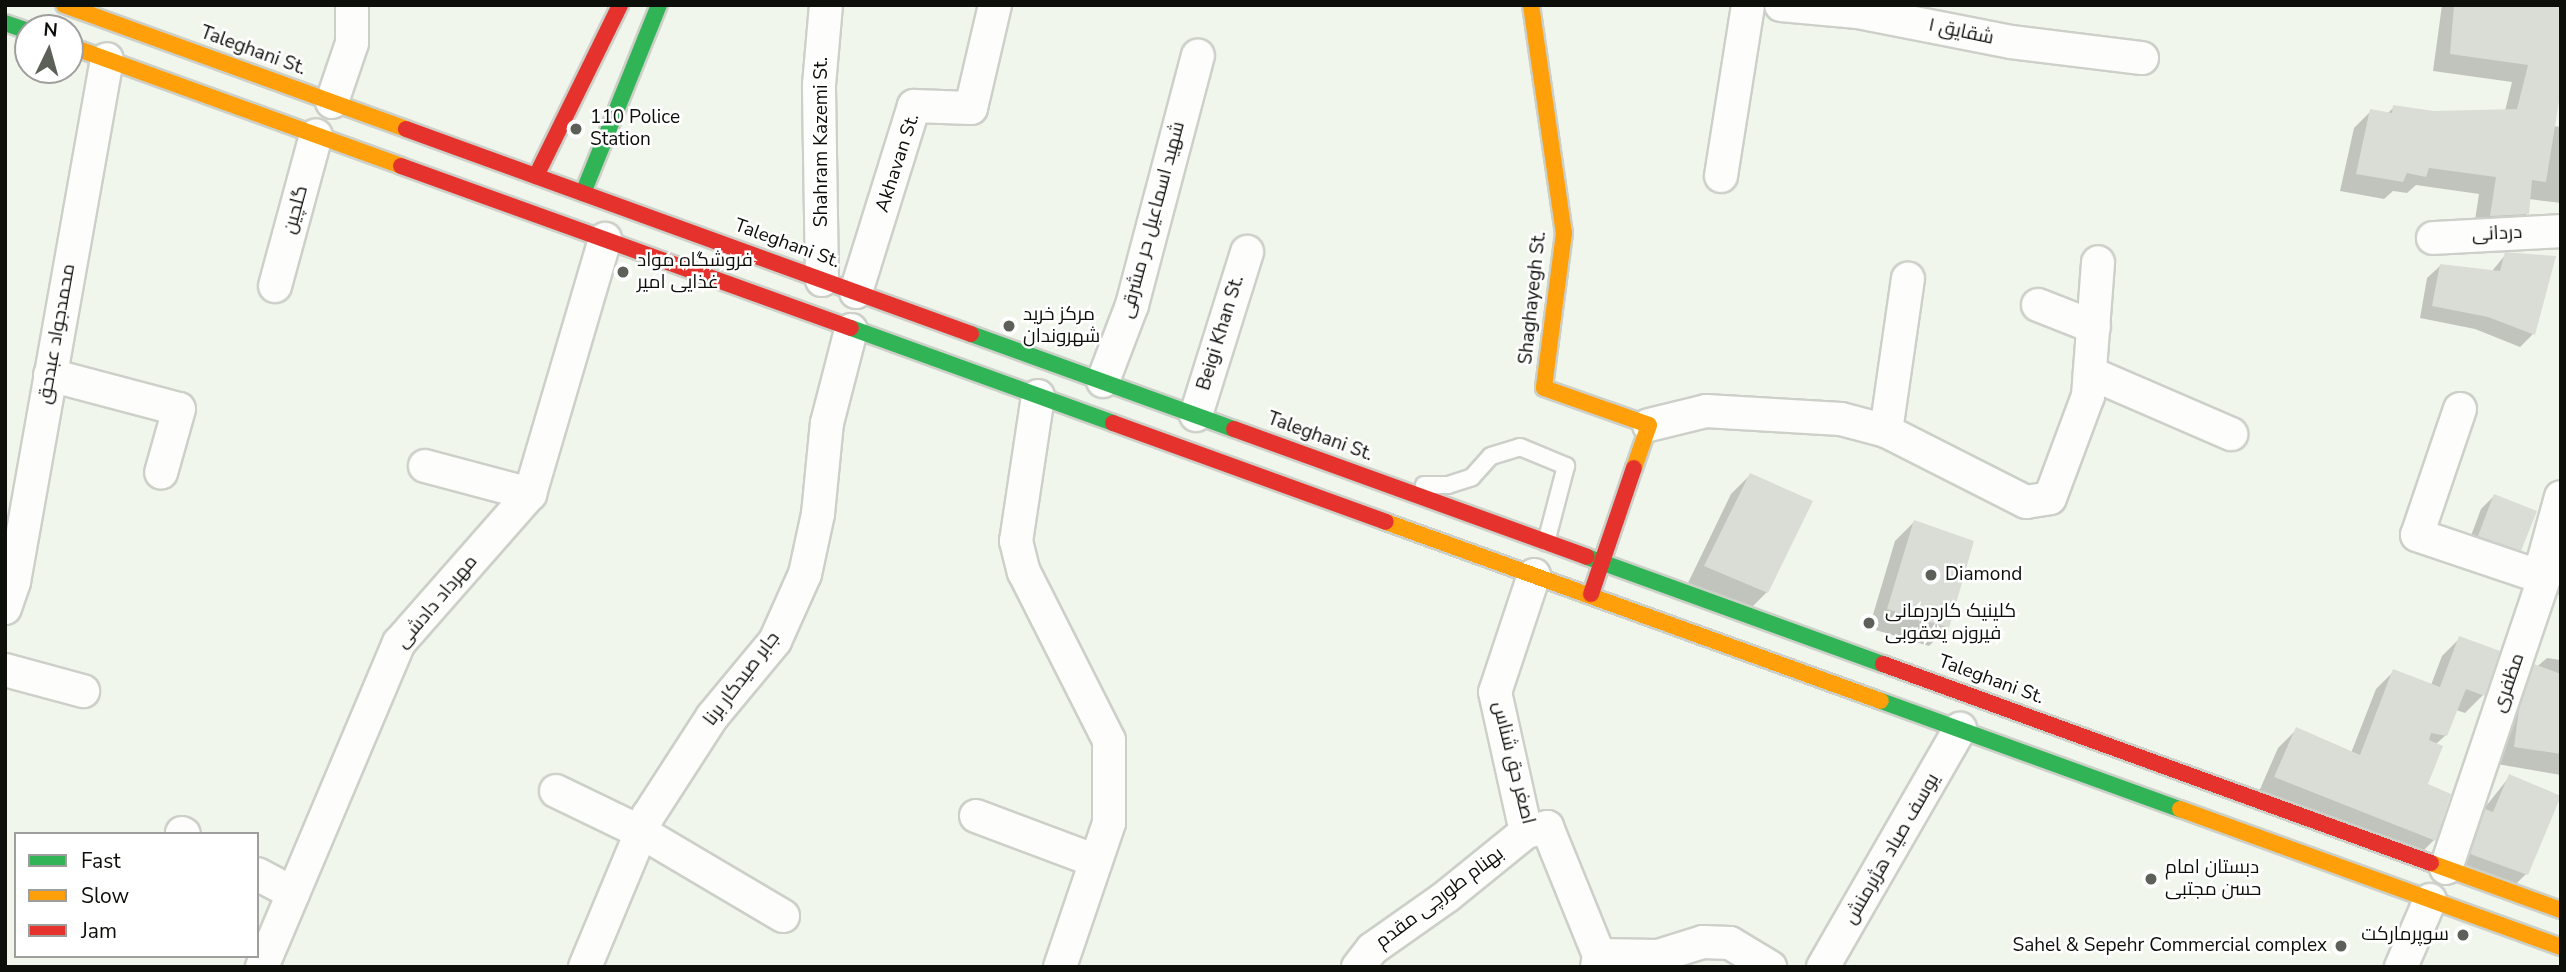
<!DOCTYPE html>
<meta charset="utf-8">
<style>
body{margin:0}
#map{position:relative;width:2566px;height:972px;overflow:hidden;background:#f1f6ed;font-family:"Nunito Sans",Cairo,sans-serif}
div>[style]{position:absolute}
.shadow>*{inset:0;background:#0003}
.building>*{inset:0;background:#d9ddd6}
.roads{filter:drop-shadow(2px 0 #ccd0c9) drop-shadow(-2px 0 #ccd0c9) drop-shadow(0 2px #ccd0c9) drop-shadow(0 -2px #ccd0c9)}
.lane>*{height:16px;margin:-8px;padding:0 8px;transform-origin:8px;border-radius:8px;background:#fdfefc}
.street>*{height:32px;margin:-16px;padding:0 16px;transform-origin:16px;border-radius:16px;background:#fdfefc}
.fast>*{height:16px;margin:-8px;padding:0 8px;transform-origin:8px;border-radius:8px;background:#30b455}
.slow>*{height:16px;margin:-8px;padding:0 8px;transform-origin:8px;border-radius:8px;background:#ff9f0a}
.jam>*{height:16px;margin:-8px;padding:0 8px;transform-origin:8px;border-radius:8px;background:#e5322d}
.dots>*{width:19px;height:19px;translate:-50% -50%;box-sizing:border-box;border:4px solid #fff;border-radius:50%}
span{translate:-50% -50%;white-space:nowrap;text-align:center;line-height:1.15;-webkit-text-stroke:5px #fff;paint-order:stroke}
.street-label{font-size:19px;color:#0d0f0a}
.poi-label{font-size:19px;color:#0d0f0a}
.left{translate:0 -50%;text-align:left}
.right{translate:-100% -50%;text-align:right}
.frame{position:absolute;inset:0;border:7px solid #0d0f0a;pointer-events:none}
.legend{position:absolute;left:14px;top:832px;width:245px;height:126px;box-sizing:border-box;background:#fff;border:2px solid #9e9f9d;margin:0;padding:9px 12px;list-style:none;font-size:21px;color:#0d0f0a}
.legend li{display:flex;align-items:center;gap:14px;height:35px}
.legend b{width:35px;border:2px solid #9e9f9d}
.north{position:absolute;left:14px;top:14px;width:70px;height:70px;box-sizing:border-box;background:#fff;border:2px solid #9e9f9d;border-radius:50%;rotate:5deg;font-size:19px;font-weight:700;line-height:28px;text-align:center;color:#0d0f0a}
.north::after{content:'';display:block;margin:auto;width:24px;height:32px;background:#5d6059;clip-path:polygon(50% 0,100% 100%,50% 72%,0 100%)}
</style>
<div id="map">
<div class="shadow">
<div style="clip-path:polygon(2442px 5px,2561px 5px,2553px 126px,2561px 127px,2561px 203px,2529px 199px,2527px 214px,2510px 231px,2473px 233px,2479px 194px,2416px 185px,2407px 193px,2393px 191px,2384px 199px,2340px 191px,2354px 128px,2371px 111px,2387px 114px,2394px 107px,2434px 113px,2505px 111px,2512px 82px,2433px 71px)"></div>
<div style="clip-path:polygon(2506px 254px,2533px 334px,2520px 347px,2475px 329px,2420px 318px,2427px 278px,2440px 266px,2492px 271px)"></div>
<div style="clip-path:polygon(1750px 475px,1767px 592px,1748px 611px,1687px 585px,1731px 494px)"></div>
<div style="clip-path:polygon(2494px 496px,2519px 550px,2507px 563px,2466px 549px,2481px 509px)"></div>
<div style="clip-path:polygon(1914px 522px,1948px 627px,1929px 646px,1869px 628px,1895px 541px)"></div>
<div style="clip-path:polygon(2561px 543px,2561px 595px,2550px 593px)"></div>
<div style="clip-path:polygon(2460px 638px,2483px 695px,2465px 713px,2456px 710px,2446px 735px,2436px 744px,2426px 785px,2449px 795px,2434px 840px,2416px 858px,2257px 796px,2278px 748px,2296px 730px,2351px 753px,2376px 689px,2394px 671px,2431px 685px,2442px 656px)"></div>
<div style="clip-path:polygon(2547px 658px,2561px 660px,2561px 775px,2497px 764px,2517px 684px)"></div>
<div style="clip-path:polygon(2510px 776px,2526px 874px,2507px 893px,2452px 873px,2467px 830px)"></div>
</div>
<div class="building">
<div style="clip-path:polygon(2454px 5px,2561px 5px,2561px 89px,2546px 182px,2532px 180px,2529px 214px,2490px 216px,2496px 177px,2429px 168px,2426px 177px,2407px 173px,2403px 182px,2356px 174px,2370px 109px,2392px 113px,2393px 105px,2434px 111px,2517px 109px,2528px 65px,2450px 54px)"></div>
<div style="clip-path:polygon(2505px 252px,2556px 256px,2535px 335px,2488px 317px,2432px 306px,2440px 264px,2500px 271px)"></div>
<div style="clip-path:polygon(1750px 473px,1813px 501px,1768px 593px,1704px 566px)"></div>
<div style="clip-path:polygon(2494px 494px,2537px 511px,2521px 551px,2478px 536px)"></div>
<div style="clip-path:polygon(1914px 520px,1974px 541px,1949px 628px,1887px 609px)"></div>
<div style="clip-path:polygon(2459px 636px,2500px 651px,2485px 696px,2466px 689px,2447px 736px,2431px 733px,2429px 740px,2443px 746px,2428px 784px,2451px 794px,2436px 841px,2274px 777px,2296px 727px,2360px 755px,2393px 669px,2440px 687px)"></div>
<div style="clip-path:polygon(2534px 664px,2561px 674px,2561px 754px,2514px 747px,2519px 709px)"></div>
<div style="clip-path:polygon(2509px 774px,2561px 796px,2528px 875px,2470px 854px,2485px 809px,2493px 812px)"></div>
</div>
<div class="roads">
<div class="lane">
<div style="left:1424px;top:485px;width:24px"></div>
<div style="left:1448px;top:485px;width:25px;rotate:-18deg"></div>
<div style="left:1472px;top:477px;width:28px;rotate:-48deg"></div>
<div style="left:1491px;top:456px;width:30px;rotate:-17deg"></div>
<div style="left:1520px;top:447px;width:50px;rotate:22.4deg"></div>
<div style="left:1566px;top:466px;width:79px;rotate:104.7deg"></div>
</div>
<div class="street">
<div style="left:1781px;top:5px;width:77px;rotate:5.2deg"></div>
<div style="left:1858px;top:12px;width:156px;rotate:11.1deg"></div>
<div style="left:2011px;top:42px;width:132px;rotate:7deg"></div>
<div style="left:332px;top:102px;width:62px;rotate:-71.3deg"></div>
<div style="left:352px;top:43px;width:38px;rotate:-90deg"></div>
<div style="left:1721px;top:176px;width:173px;rotate:-81deg"></div>
<div style="left:2433px;top:238px;width:128px;rotate:-3.1deg"></div>
<div style="left:822px;top:280px;width:195px;rotate:-90.9deg"></div>
<div style="left:819px;top:85px;width:80px;rotate:-85deg"></div>
<div style="left:275px;top:286px;width:156px;rotate:-74.8deg"></div>
<div style="left:856px;top:292px;width:195px;rotate:-72.7deg"></div>
<div style="left:914px;top:106px;width:57px;rotate:2deg"></div>
<div style="left:971px;top:108px;width:106px;rotate:-76.9deg"></div>
<div style="left:2038px;top:305px;width:60px;rotate:21.4deg"></div>
<div style="left:2090px;top:373px;width:154px;rotate:23.4deg"></div>
<div style="left:50px;top:375px;width:133px;rotate:14.8deg"></div>
<div style="left:179px;top:409px;width:66px;rotate:105.7deg"></div>
<div style="left:1103px;top:381px;width:81px;rotate:-69.1deg"></div>
<div style="left:1132px;top:305px;width:258px;rotate:-75.2deg"></div>
<div style="left:1038px;top:396px;width:147px;rotate:98.6deg"></div>
<div style="left:1016px;top:541px;width:32px;rotate:76deg"></div>
<div style="left:1024px;top:572px;width:188px;rotate:63.2deg"></div>
<div style="left:1109px;top:740px;width:83px;rotate:90deg"></div>
<div style="left:1109px;top:823px;width:152px;rotate:108.8deg"></div>
<div style="left:2460px;top:409px;width:133px;rotate:108.8deg"></div>
<div style="left:2417px;top:535px;width:134px;rotate:18.7deg"></div>
<div style="left:1196px;top:415px;width:171px;rotate:-72.6deg"></div>
<div style="left:1649px;top:425px;width:59px;rotate:-13.8deg"></div>
<div style="left:1706px;top:411px;width:135px;rotate:3.4deg"></div>
<div style="left:1841px;top:419px;width:47px;rotate:14.9deg"></div>
<div style="left:1886px;top:431px;width:157px;rotate:26.9deg"></div>
<div style="left:2026px;top:502px;width:24px;rotate:-9deg"></div>
<div style="left:2050px;top:498px;width:109px;rotate:-69.6deg"></div>
<div style="left:2088px;top:396px;width:134px;rotate:-85.7deg"></div>
<div style="left:1886px;top:431px;width:154px;rotate:-81.8deg"></div>
<div style="left:425px;top:466px;width:109px;rotate:14.9deg"></div>
<div style="left:1534px;top:575px;width:123px;rotate:108.4deg"></div>
<div style="left:1495px;top:692px;width:143px;rotate:77.5deg"></div>
<div style="left:1526px;top:832px;width:22px;rotate:-13deg"></div>
<div style="left:1547px;top:827px;width:138px;rotate:67.9deg"></div>
<div style="left:1599px;top:955px;width:12px;rotate:99deg"></div>
<div style="left:5px;top:608px;width:28px;rotate:-71deg"></div>
<div style="left:14px;top:582px;width:531px;rotate:-79.92deg"></div>
<div style="left:5px;top:670px;width:81px;rotate:15.1deg"></div>
<div style="left:556px;top:791px;width:94px;rotate:25.8deg"></div>
<div style="left:641px;top:832px;width:165px;rotate:30.6deg"></div>
<div style="left:976px;top:816px;width:128px;rotate:20.6deg"></div>
<div style="left:182px;top:833px;width:2px;rotate:27deg"></div>
<div style="left:2446px;top:868px;width:306px;rotate:-71.3deg"></div>
<div style="left:2544px;top:578px;width:19px;rotate:-90deg"></div>
<div style="left:2544px;top:559px;width:64px;rotate:-74.7deg"></div>
<div style="left:257px;top:874px;width:41px;rotate:27.8deg"></div>
<div style="left:1599px;top:955px;width:59px;rotate:1deg"></div>
<div style="left:1658px;top:956px;width:47px;rotate:-17.3deg"></div>
<div style="left:1703px;top:942px;width:27px;rotate:2deg"></div>
<div style="left:1730px;top:943px;width:47px;rotate:31deg"></div>
<div style="left:262px;top:967px;width:352px;rotate:-67.1deg"></div>
<div style="left:399px;top:643px;width:198px;rotate:-48.7deg"></div>
<div style="left:530px;top:494px;width:266px;rotate:-73.6deg"></div>
<div style="left:585px;top:967px;width:164px;rotate:-67.4deg"></div>
<div style="left:648px;top:816px;width:118px;rotate:-57.1deg"></div>
<div style="left:712px;top:717px;width:99px;rotate:-50.3deg"></div>
<div style="left:775px;top:641px;width:73px;rotate:-65.9deg"></div>
<div style="left:805px;top:574px;width:61px;rotate:-77.8deg"></div>
<div style="left:818px;top:514px;width:91px;rotate:-84.4deg"></div>
<div style="left:827px;top:423px;width:96px;rotate:-75.5deg"></div>
<div style="left:1358px;top:967px;width:23px;rotate:-52deg"></div>
<div style="left:1372px;top:949px;width:92px;rotate:-35.2deg"></div>
<div style="left:1447px;top:896px;width:102px;rotate:-39deg"></div>
<div style="left:1823px;top:967px;width:275px;rotate:-60.1deg"></div>
<div style="left:2401px;top:967px;width:73px;rotate:-66.6deg"></div>
</div>
<div class="fast">
<div style="left:5px;top:23px;width:24px;rotate:19deg"></div>
<div style="left:583px;top:193px;width:203px;rotate:-68deg"></div>
<div style="left:851px;top:328px;width:279px;rotate:19.9deg"></div>
<div style="left:971px;top:334px;width:280px;rotate:19.9deg"></div>
<div style="left:1587px;top:557px;width:315px;rotate:19.9deg"></div>
<div style="left:1881px;top:701px;width:318px;rotate:19.9deg"></div>
</div>
<div class="slow">
<div style="left:64px;top:5px;width:364px;rotate:19.9deg"></div>
<div style="left:1531px;top:5px;width:230px;rotate:81.8deg"></div>
<div style="left:1564px;top:233px;width:156px;rotate:97.4deg"></div>
<div style="left:1544px;top:388px;width:111px;rotate:19.4deg"></div>
<div style="left:1649px;top:425px;width:46px;rotate:109.2deg"></div>
<div style="left:70px;top:46px;width:352px;rotate:19.9deg"></div>
<div style="left:1386px;top:522px;width:526px;rotate:19.88deg"></div>
<div style="left:2180px;top:809px;width:405px;rotate:19.9deg"></div>
<div style="left:2431px;top:863px;width:138px;rotate:19.9deg"></div>
</div>
<div class="jam">
<div style="left:406px;top:129px;width:601px;rotate:19.94deg"></div>
<div style="left:401px;top:166px;width:478px;rotate:19.8deg"></div>
<div style="left:536px;top:176px;width:191px;rotate:-63.8deg"></div>
<div style="left:1113px;top:423px;width:290px;rotate:19.9deg"></div>
<div style="left:1234px;top:429px;width:375px;rotate:19.9deg"></div>
<div style="left:1591px;top:594px;width:133px;rotate:-71.2deg"></div>
<div style="left:1883px;top:664px;width:583px;rotate:19.96deg"></div>
</div>
</div>
<div class="dots">
<div style="left:576px;top:129px;background:#5d6059"></div>
<div style="left:623px;top:272px;background:#5d6059"></div>
<div style="left:1009px;top:326px;background:#5d6059"></div>
<div style="left:1931px;top:575px;background:#5d6059"></div>
<div style="left:1869px;top:623px;background:#5d6059"></div>
<div style="left:2151px;top:879px;background:#5d6059"></div>
<div style="left:2463px;top:935px;background:#5d6059"></div>
<div style="left:2341px;top:946px;background:#5d6059"></div>
</div>
<div class="street-label">
<span style="left:1961px;top:32px;rotate:12deg">شقایق ۱</span>
<span style="left:253px;top:51px;rotate:20deg">Taleghani St.</span>
<span style="left:822px;top:142px;rotate:-90deg">Shahram Kazemi St.</span>
<span style="left:898px;top:163px;rotate:-72deg">Akhavan St.</span>
<span style="left:296px;top:210px;rotate:-75deg">گلچین</span>
<span style="left:1153px;top:220px;rotate:-75deg">شهید اسماعیل حر مشرقی</span>
<span style="left:2497px;top:234px;rotate:-3deg">دردانی</span>
<span style="left:787px;top:244px;rotate:20deg">Taleghani St.</span>
<span style="left:1533px;top:298px;rotate:-84deg">Shaghayegh St.</span>
<span style="left:1221px;top:333px;rotate:-73deg">Beigi Khan St.</span>
<span style="left:57px;top:334px;rotate:-80deg">محمدجواد عبدحق</span>
<span style="left:1320px;top:437px;rotate:20deg">Taleghani St.</span>
<span style="left:437px;top:602px;rotate:-50deg">مهرداد دادشی</span>
<span style="left:742px;top:679px;rotate:-53deg">جابر صیدکار برنا</span>
<span style="left:1991px;top:680px;rotate:20deg">Taleghani St.</span>
<span style="left:2509px;top:683px;rotate:-71deg">مظفری</span>
<span style="left:1513px;top:763px;rotate:76deg">اصغر حق شناس</span>
<span style="left:1892px;top:849px;rotate:-60deg">یوسف صیاد هژبرمنش</span>
<span style="left:1440px;top:898px;rotate:-37deg">بهنام طورچی مقدم</span>
</div>
<div class="poi-label">
<span class="left" style="left:590px;top:129px">110 Police<br>Station</span>
<span class="left" style="left:637px;top:272px">فروشگاه مواد<br>غذایی امیر</span>
<span class="left" style="left:1023px;top:326px">مرکز خرید<br>شهروندان</span>
<span class="left" style="left:1945px;top:575px">Diamond</span>
<span class="left" style="left:1885px;top:623px">کلینیک کاردرمانی<br>فیروزه یعقوبی</span>
<span class="left" style="left:2165px;top:879px">دبستان امام<br>حسن مجتبی</span>
<span class="right" style="left:2449px;top:935px">سوپرمارکت</span>
<span class="right" style="left:2327px;top:946px">Sahel &amp; Sepehr Commercial complex</span>
</div>
<div class="frame"></div>
<ul class="legend">
<li><b style="height:9px;background:#30b455"></b>Fast</li>
<li><b style="height:9px;background:#ff9f0a"></b>Slow</li>
<li><b style="height:9px;background:#e5322d"></b>Jam</li>
</ul>
<div class="north">N</div>
</div>
